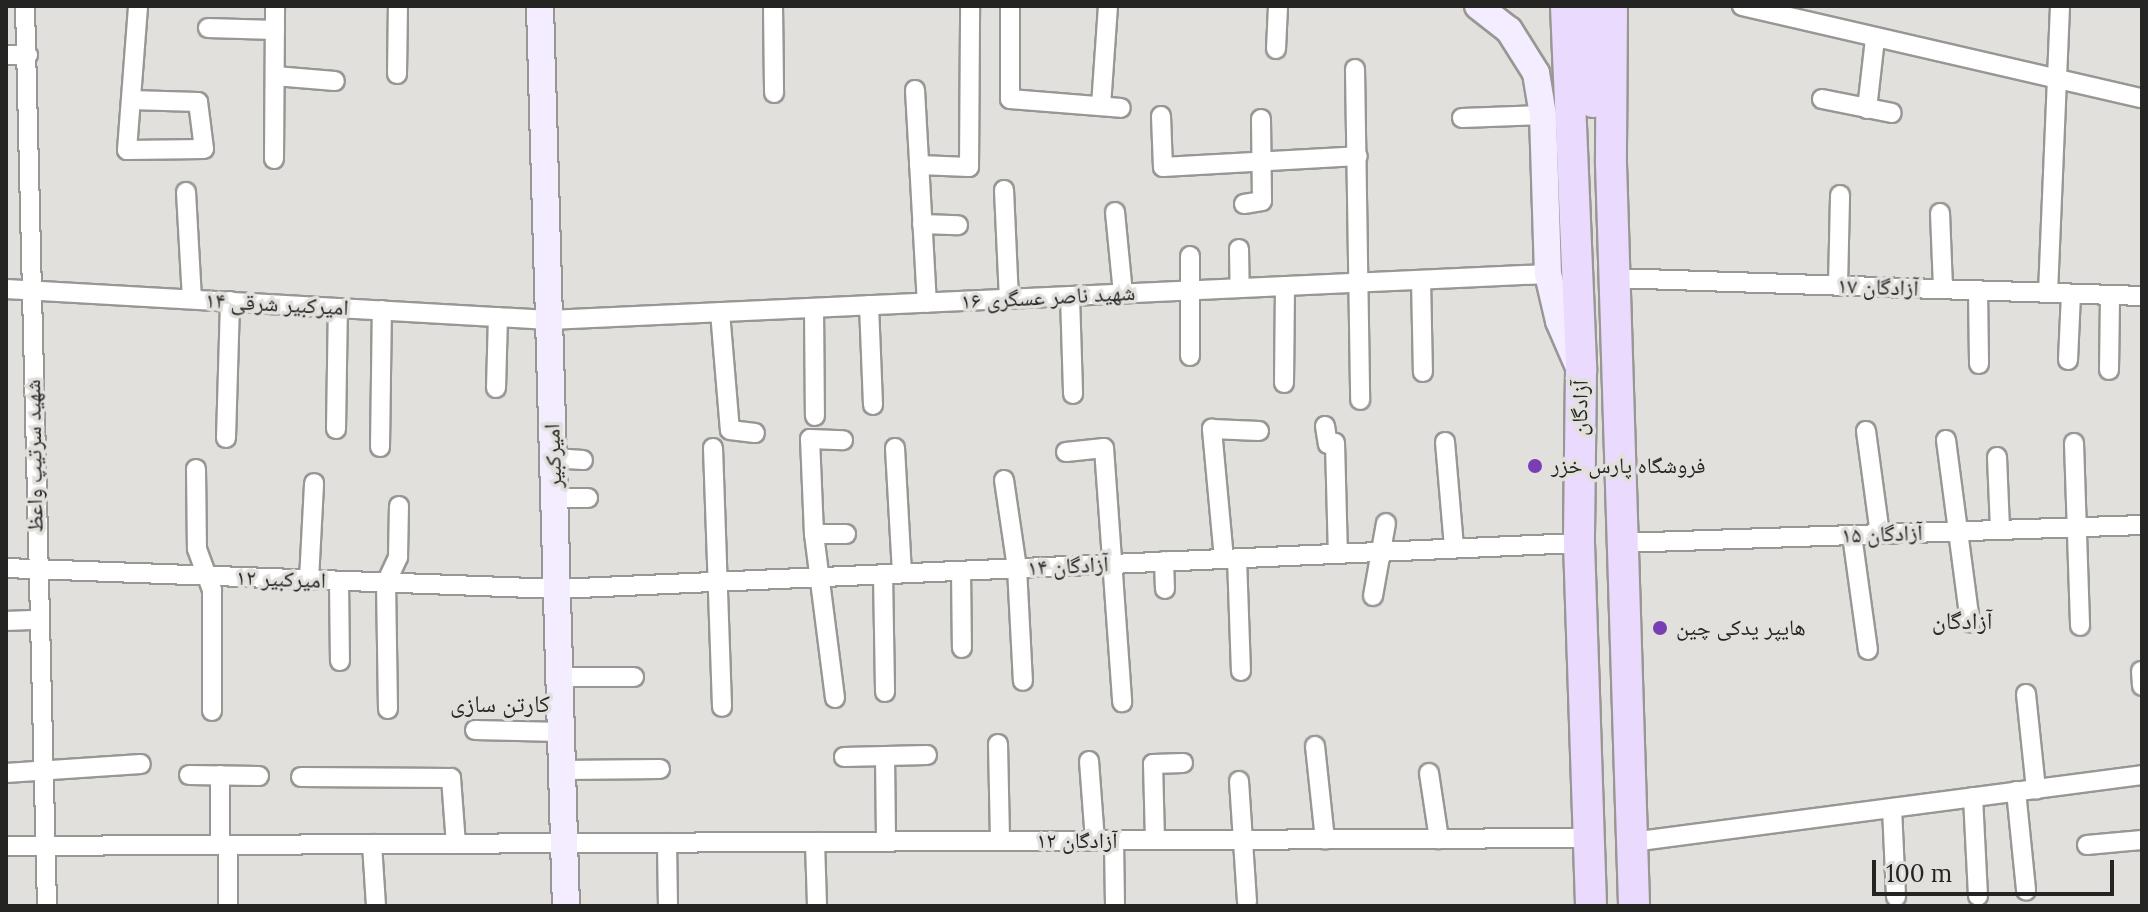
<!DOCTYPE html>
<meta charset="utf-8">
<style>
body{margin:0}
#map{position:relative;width:2148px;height:912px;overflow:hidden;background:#e1e0dd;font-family:Lora,"Noto Naskh Arabic",serif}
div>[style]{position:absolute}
.roads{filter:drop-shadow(2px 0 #989794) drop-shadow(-2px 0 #989794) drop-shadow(0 2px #989794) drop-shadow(0 -2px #989794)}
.street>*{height:18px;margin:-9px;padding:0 9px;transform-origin:9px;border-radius:9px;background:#fff}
.secondary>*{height:26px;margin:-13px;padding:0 13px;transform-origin:13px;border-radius:13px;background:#f4ecff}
.primary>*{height:30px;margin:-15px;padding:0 15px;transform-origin:15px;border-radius:15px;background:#e9dafe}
.dots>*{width:22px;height:22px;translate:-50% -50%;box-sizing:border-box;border:4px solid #e1e0dd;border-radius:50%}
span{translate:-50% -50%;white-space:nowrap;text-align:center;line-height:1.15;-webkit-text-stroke:7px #e1e0dd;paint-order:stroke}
.street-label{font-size:22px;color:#242423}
.poi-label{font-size:22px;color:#242423}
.left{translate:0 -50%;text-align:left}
.neighbourhood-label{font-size:24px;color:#2a2a27}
.frame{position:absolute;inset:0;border:8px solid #242423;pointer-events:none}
.scale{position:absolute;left:1872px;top:860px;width:242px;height:36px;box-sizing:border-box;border:4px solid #242423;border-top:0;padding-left:10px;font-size:24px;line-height:28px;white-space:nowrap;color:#242423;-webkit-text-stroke:6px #e1e0dd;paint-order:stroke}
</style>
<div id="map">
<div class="roads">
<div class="street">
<div style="left:25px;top:6px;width:900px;rotate:88.6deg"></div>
<div style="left:773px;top:6px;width:87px;rotate:89.3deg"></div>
<div style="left:1010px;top:6px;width:93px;rotate:90deg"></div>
<div style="left:1010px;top:99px;width:111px;rotate:4.6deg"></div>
<div style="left:1742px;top:6px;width:410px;rotate:13deg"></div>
<div style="left:208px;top:28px;width:67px;rotate:1.7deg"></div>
<div style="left:1276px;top:49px;width:43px;rotate:-87.3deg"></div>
<div style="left:6px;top:55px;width:22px"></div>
<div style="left:1355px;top:69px;width:331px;rotate:89.1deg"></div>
<div style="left:397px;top:74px;width:68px;rotate:-89.2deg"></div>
<div style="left:275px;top:76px;width:60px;rotate:4.8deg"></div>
<div style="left:915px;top:90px;width:213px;rotate:86.8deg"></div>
<div style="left:1822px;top:99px;width:71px;rotate:11.3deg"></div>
<div style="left:131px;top:100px;width:67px;rotate:1.7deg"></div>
<div style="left:198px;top:102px;width:47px;rotate:82.7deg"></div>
<div style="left:204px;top:149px;width:77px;rotate:179.3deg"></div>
<div style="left:127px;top:150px;width:144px;rotate:-85.6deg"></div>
<div style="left:1101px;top:106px;width:100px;rotate:-86deg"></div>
<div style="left:1867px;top:109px;width:70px;rotate:-83.5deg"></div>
<div style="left:1161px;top:116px;width:51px;rotate:87.8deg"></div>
<div style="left:1163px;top:167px;width:195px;rotate:-3.2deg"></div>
<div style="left:1462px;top:118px;width:81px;rotate:-2.1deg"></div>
<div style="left:274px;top:159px;width:153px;rotate:-89.6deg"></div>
<div style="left:919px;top:165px;width:50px;rotate:2.3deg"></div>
<div style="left:969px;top:167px;width:161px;rotate:-89.6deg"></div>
<div style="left:1004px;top:190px;width:109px;rotate:87.4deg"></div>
<div style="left:186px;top:192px;width:107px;rotate:86.8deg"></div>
<div style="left:1244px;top:204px;width:18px;rotate:-9deg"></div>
<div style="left:1262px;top:201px;width:82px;rotate:-90.7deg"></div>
<div style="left:1115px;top:212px;width:82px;rotate:84.4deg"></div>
<div style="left:1940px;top:213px;width:76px;rotate:87.7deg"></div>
<div style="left:922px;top:224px;width:36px;rotate:2deg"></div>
<div style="left:1239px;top:249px;width:39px;rotate:89deg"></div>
<div style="left:1614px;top:278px;width:528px;rotate:1.95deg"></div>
<div style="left:1421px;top:280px;width:92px;rotate:88.8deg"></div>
<div style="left:1838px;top:286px;width:91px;rotate:-88.7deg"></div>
<div style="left:6px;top:289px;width:544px;rotate:3.27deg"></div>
<div style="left:549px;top:320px;width:1000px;rotate:-2.64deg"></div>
<div style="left:1978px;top:290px;width:74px;rotate:89.2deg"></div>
<div style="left:2048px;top:293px;width:287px;rotate:-87.6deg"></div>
<div style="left:1070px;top:296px;width:98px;rotate:88.2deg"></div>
<div style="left:869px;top:305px;width:100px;rotate:87.7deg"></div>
<div style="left:814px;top:308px;width:108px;rotate:89.5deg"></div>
<div style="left:720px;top:312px;width:118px;rotate:85.2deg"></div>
<div style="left:730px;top:430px;width:25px;rotate:7deg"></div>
<div style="left:1190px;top:356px;width:100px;rotate:-90deg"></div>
<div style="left:2068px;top:360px;width:66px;rotate:-87.4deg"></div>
<div style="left:2109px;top:370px;width:75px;rotate:-89.2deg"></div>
<div style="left:1284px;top:383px;width:97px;rotate:-89.4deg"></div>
<div style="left:496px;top:388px;width:71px;rotate:-88.4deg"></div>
<div style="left:1325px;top:426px;width:18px;rotate:81deg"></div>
<div style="left:1328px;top:444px;width:7px;rotate:-8deg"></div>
<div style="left:1335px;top:443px;width:111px;rotate:88.5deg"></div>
<div style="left:336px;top:429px;width:121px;rotate:-89.1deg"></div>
<div style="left:1866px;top:431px;width:104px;rotate:82.3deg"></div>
<div style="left:226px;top:438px;width:137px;rotate:-88.3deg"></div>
<div style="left:1946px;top:440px;width:184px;rotate:82.5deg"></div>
<div style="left:1445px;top:442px;width:106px;rotate:85.1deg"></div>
<div style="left:2074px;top:443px;width:183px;rotate:88.1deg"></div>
<div style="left:380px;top:447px;width:137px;rotate:-89.2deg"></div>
<div style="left:713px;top:448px;width:259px;rotate:88deg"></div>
<div style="left:895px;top:448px;width:125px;rotate:86.8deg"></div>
<div style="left:1066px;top:452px;width:38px;rotate:-6deg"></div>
<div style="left:1104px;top:448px;width:255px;rotate:85.9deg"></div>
<div style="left:1997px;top:457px;width:73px;rotate:87.6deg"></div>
<div style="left:553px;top:458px;width:30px;rotate:4deg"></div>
<div style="left:196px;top:469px;width:80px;rotate:89.3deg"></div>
<div style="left:197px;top:549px;width:44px;rotate:69.9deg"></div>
<div style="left:212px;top:590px;width:121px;rotate:90deg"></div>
<div style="left:1004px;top:480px;width:89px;rotate:81.6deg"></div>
<div style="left:1017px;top:568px;width:113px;rotate:87deg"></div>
<div style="left:554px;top:498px;width:34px"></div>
<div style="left:814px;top:534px;width:32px"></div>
<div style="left:1852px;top:535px;width:116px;rotate:82.1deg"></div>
<div style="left:1622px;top:543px;width:520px;rotate:-1.98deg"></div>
<div style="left:1237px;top:558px;width:113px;rotate:88deg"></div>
<div style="left:1224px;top:559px;width:131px;rotate:-95.3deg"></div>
<div style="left:1212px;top:429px;width:47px;rotate:2.4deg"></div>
<div style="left:1164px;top:561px;width:28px;rotate:88deg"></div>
<div style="left:6px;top:568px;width:551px;rotate:2.18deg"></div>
<div style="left:557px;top:589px;width:1023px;rotate:-2.58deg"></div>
<div style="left:961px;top:571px;width:77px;rotate:89.3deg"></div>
<div style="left:883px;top:574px;width:118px;rotate:89deg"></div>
<div style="left:309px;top:580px;width:97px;rotate:-87deg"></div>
<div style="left:339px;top:581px;width:80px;rotate:89.3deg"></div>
<div style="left:1373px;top:596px;width:74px;rotate:-79.9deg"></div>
<div style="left:6px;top:621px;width:31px;rotate:-2deg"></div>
<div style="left:2141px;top:671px;width:15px;rotate:86deg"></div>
<div style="left:559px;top:677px;width:75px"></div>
<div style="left:2026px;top:694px;width:96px;rotate:84deg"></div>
<div style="left:835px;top:698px;width:165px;rotate:-97.3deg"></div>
<div style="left:814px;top:534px;width:95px;rotate:-92.4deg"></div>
<div style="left:810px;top:439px;width:33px;rotate:2deg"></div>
<div style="left:388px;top:709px;width:126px;rotate:-90.9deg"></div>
<div style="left:386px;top:583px;width:29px;rotate:-65deg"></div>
<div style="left:398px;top:557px;width:51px;rotate:-88.9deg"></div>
<div style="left:475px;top:730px;width:86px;rotate:1.3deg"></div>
<div style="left:998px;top:744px;width:97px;rotate:88.8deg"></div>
<div style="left:1315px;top:746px;width:94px;rotate:83.9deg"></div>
<div style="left:885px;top:756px;width:86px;rotate:89.3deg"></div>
<div style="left:844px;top:757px;width:83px;rotate:-1.4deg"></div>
<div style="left:1089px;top:761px;width:80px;rotate:85.7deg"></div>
<div style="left:562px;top:770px;width:98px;rotate:-0.6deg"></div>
<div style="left:6px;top:773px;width:135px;rotate:-3.8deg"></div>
<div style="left:1429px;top:773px;width:67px;rotate:81.4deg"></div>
<div style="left:189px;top:775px;width:70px;rotate:0.8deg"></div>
<div style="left:301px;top:777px;width:150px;rotate:0.4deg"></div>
<div style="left:451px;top:778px;width:66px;rotate:85.7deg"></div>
<div style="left:1239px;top:781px;width:121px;rotate:86.2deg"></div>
<div style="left:2016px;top:791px;width:100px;rotate:84.2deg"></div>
<div style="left:1973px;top:797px;width:99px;rotate:87.1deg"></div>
<div style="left:1892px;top:808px;width:89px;rotate:87.4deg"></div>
<div style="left:1155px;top:840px;width:76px;rotate:-91.5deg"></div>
<div style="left:1153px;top:764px;width:30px;rotate:-2deg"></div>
<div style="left:1114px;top:841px;width:65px;rotate:89.1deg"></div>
<div style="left:815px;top:842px;width:64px;rotate:88.2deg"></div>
<div style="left:1632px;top:842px;width:514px;rotate:-7.48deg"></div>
<div style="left:667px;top:843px;width:63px;rotate:89.1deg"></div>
<div style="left:372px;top:844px;width:62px;rotate:86.3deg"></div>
<div style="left:220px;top:845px;width:70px;rotate:-90deg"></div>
<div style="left:228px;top:845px;width:61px;rotate:90deg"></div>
<div style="left:2087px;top:845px;width:55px;rotate:-5.2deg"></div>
<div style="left:6px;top:846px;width:1583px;rotate:-0.29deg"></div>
</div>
<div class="secondary">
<div style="left:540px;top:6px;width:900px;rotate:88.35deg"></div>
<div style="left:1478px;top:6px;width:39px;rotate:38deg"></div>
<div style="left:1509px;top:30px;width:51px;rotate:57.9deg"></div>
<div style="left:1536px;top:73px;width:43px;rotate:80.5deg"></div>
<div style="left:1543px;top:115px;width:159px;rotate:88.2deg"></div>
<div style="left:1548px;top:274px;width:48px;rotate:76.8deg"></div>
<div style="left:1559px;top:321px;width:48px;rotate:66.6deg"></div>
</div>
<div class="primary">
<div style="left:1566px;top:6px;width:365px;rotate:87.6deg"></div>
<div style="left:1581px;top:371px;width:172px;rotate:90.7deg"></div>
<div style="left:1579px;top:543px;width:363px;rotate:88.1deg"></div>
<div style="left:1589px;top:6px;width:96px;rotate:87.6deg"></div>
<div style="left:1612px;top:6px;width:158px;rotate:90.4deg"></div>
<div style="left:1611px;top:164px;width:742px;rotate:88.22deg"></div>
</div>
</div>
<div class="dots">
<div style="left:1535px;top:466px;background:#7a3eb4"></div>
<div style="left:1660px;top:628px;background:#7a3eb4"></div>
</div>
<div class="street-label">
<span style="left:1878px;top:287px;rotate:2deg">۱۷ آزادگان</span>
<span style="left:1048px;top:297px;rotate:-3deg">۱۶ شهید ناصر عسگری</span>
<span style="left:277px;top:304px;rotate:3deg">۱۴ امیرکبیر شرقی</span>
<span style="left:1580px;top:408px;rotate:-89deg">آزادگان</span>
<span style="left:34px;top:456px;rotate:-91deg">شهید سرتیپ واعظ</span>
<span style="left:553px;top:456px;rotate:-92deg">امیرکبیر</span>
<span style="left:1882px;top:534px;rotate:-2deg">۱۵ آزادگان</span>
<span style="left:1068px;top:566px;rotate:-3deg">۱۴ آزادگان</span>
<span style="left:281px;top:579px;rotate:2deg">امیرکبیر ۱۲</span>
<span style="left:1077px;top:841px">۱۲ آزادگان</span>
</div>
<div class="poi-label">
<span class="left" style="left:1551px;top:466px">فروشگاه پارس خزر</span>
<span class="left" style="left:1676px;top:628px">هایپر یدکی چین</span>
</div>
<div class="neighbourhood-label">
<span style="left:1962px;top:621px">آزادگان</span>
<span style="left:500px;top:704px">کارتن سازی</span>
</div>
<div class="frame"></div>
<div class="scale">100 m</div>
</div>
